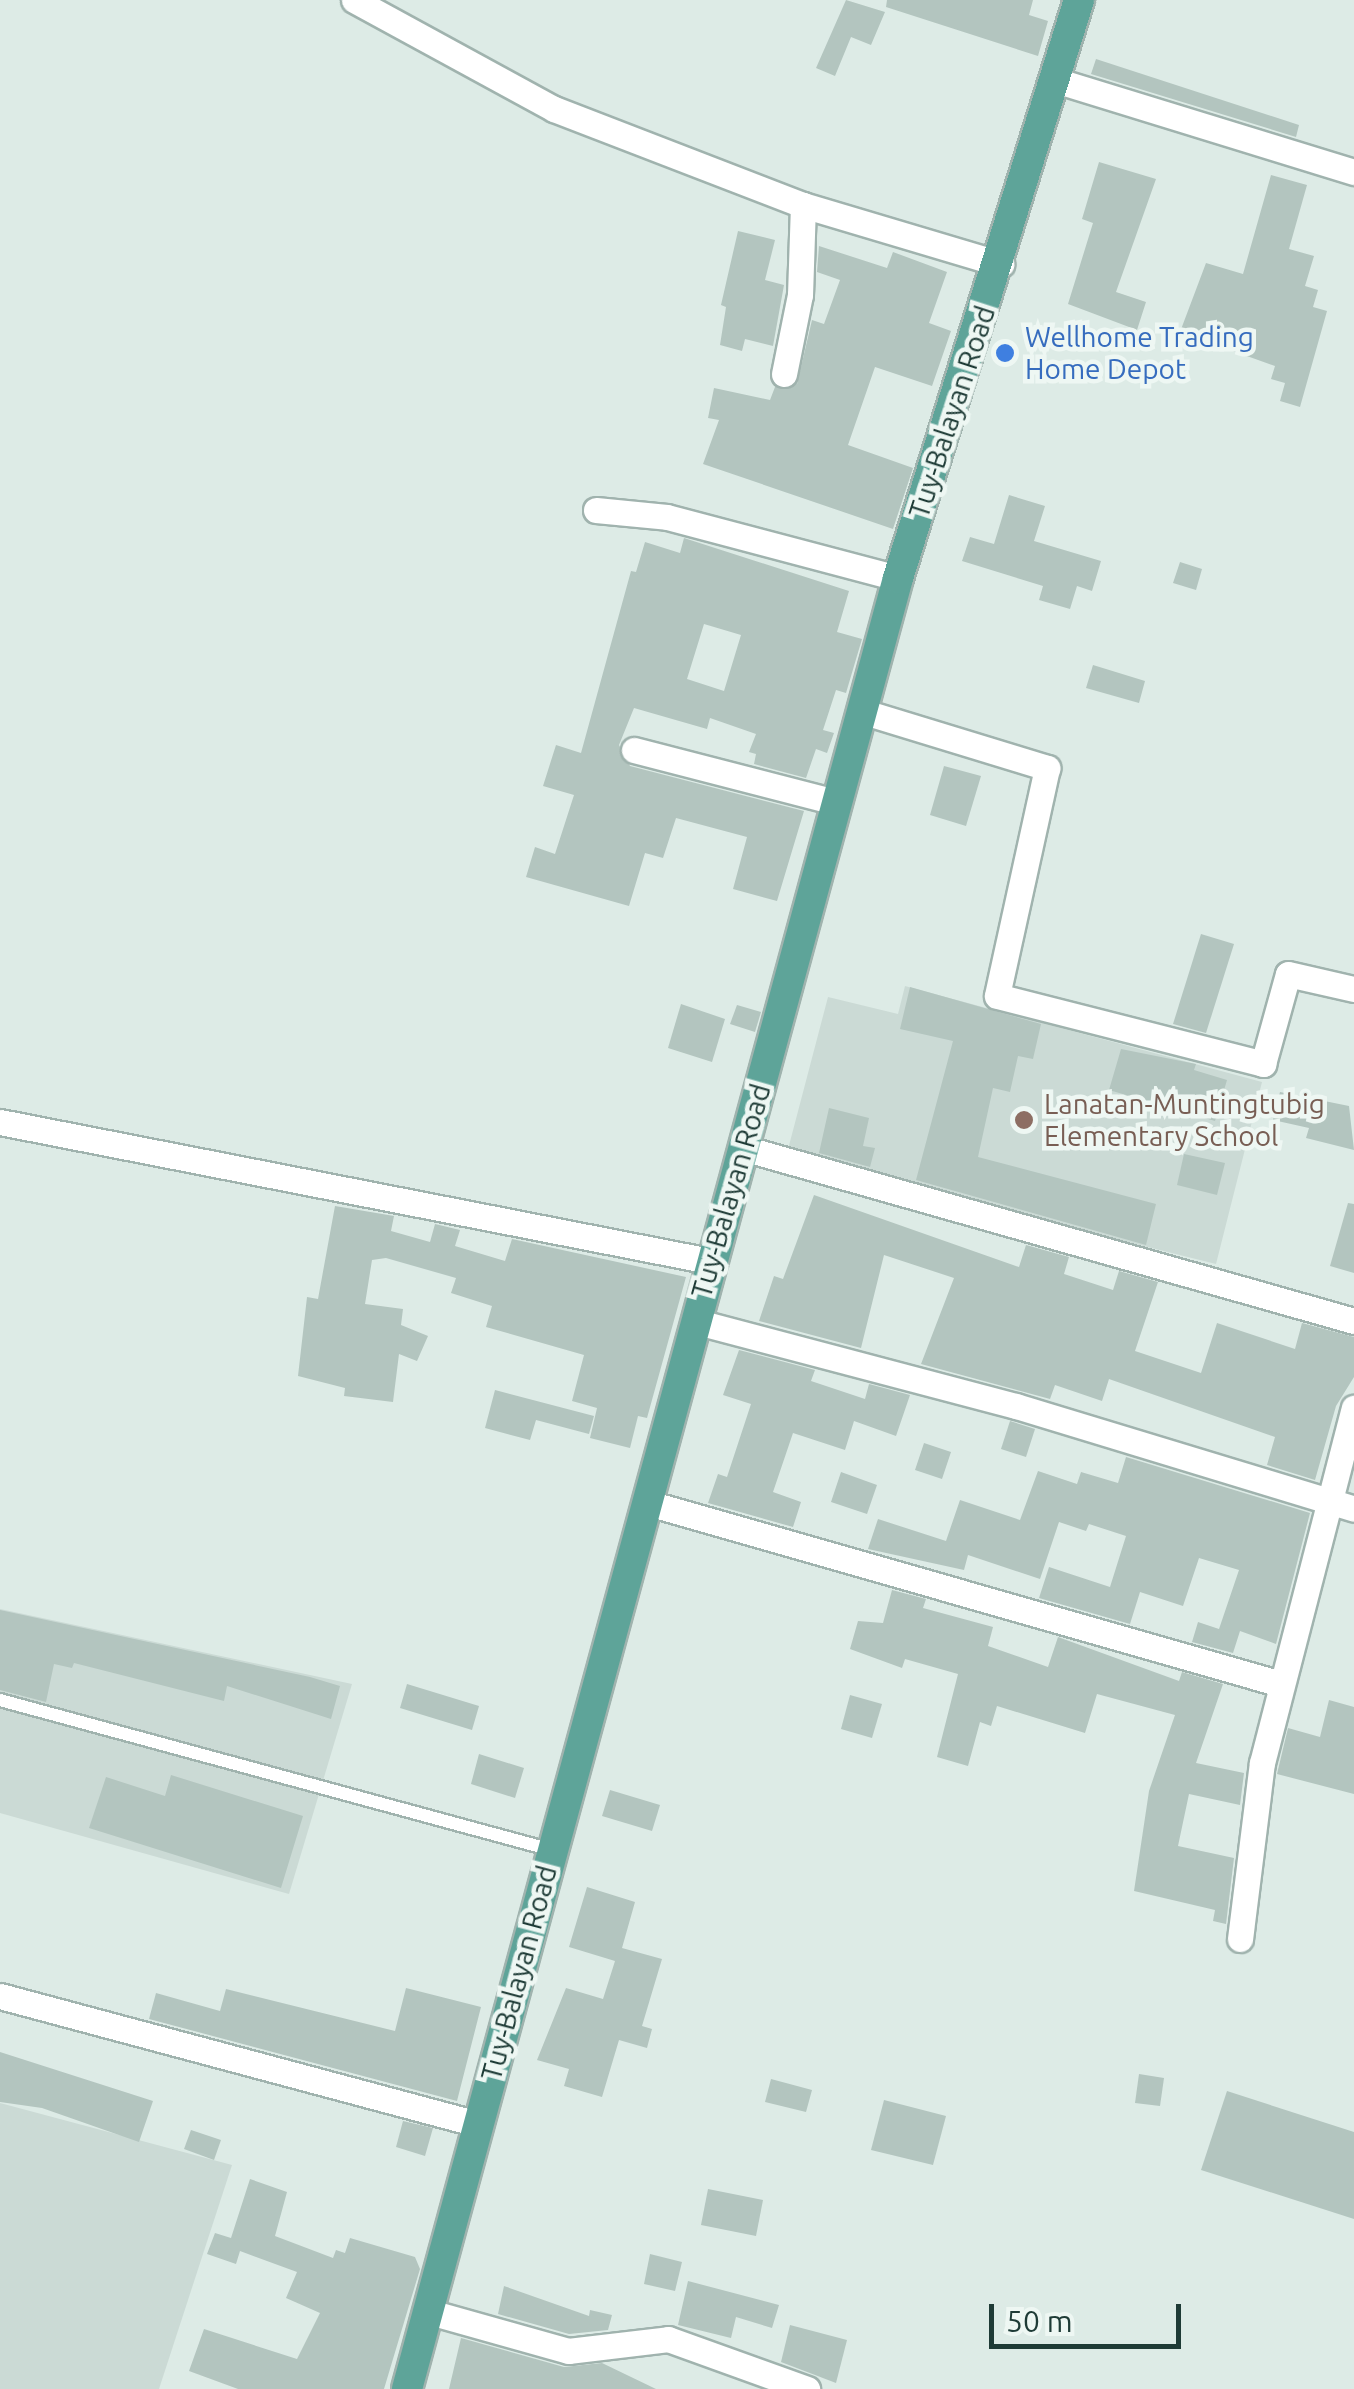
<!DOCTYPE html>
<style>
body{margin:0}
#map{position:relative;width:1354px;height:2389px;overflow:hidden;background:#ddebe6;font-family:Ubuntu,sans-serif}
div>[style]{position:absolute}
.built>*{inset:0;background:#cbdad5}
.building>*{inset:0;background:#b3c5bf}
.roads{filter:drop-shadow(2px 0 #a0b3ae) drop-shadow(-2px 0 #a0b3ae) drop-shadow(0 2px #a0b3ae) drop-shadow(0 -2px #a0b3ae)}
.service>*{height:12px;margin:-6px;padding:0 6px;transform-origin:6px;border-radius:6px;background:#fff}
.minor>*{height:25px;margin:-12.5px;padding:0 12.5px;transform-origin:12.5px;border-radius:12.5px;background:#fff}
.primary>*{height:30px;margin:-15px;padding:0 15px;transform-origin:15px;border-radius:15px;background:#5ea499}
.dots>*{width:28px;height:28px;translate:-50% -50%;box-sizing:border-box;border:5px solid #eef7f3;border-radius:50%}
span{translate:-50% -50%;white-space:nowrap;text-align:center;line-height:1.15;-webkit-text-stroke:9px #eef7f3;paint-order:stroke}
.shop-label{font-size:28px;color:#366cbe}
.left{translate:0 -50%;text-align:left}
.street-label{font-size:28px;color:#1e3b36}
.education-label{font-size:28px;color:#785e54}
.scale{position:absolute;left:989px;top:2304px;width:192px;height:45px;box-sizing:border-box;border:5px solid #1e3b36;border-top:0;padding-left:12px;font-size:30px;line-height:35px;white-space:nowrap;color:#1e3b36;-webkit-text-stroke:8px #eef7f3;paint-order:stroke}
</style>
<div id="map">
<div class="built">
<div style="clip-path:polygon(905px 986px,1262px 1082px,1216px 1264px,786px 1157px,828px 997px,898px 1014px)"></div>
<div style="clip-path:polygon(0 1609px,352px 1684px,289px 1894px,0 1813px)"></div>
<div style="clip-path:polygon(0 2103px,232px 2165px,159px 2389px,0 2389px)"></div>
</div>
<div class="building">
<div style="clip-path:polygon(846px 0,885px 12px,871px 45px,851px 37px,835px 76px,816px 68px)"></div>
<div style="clip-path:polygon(887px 0,1033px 0,1029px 15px,1048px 21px,1038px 56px,886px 7px)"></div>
<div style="clip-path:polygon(1096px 59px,1299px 125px,1296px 137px,1091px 74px)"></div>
<div style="clip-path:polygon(1099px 162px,1156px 179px,1116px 292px,1146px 302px,1137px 330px,1068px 304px,1093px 223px,1082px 219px)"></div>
<div style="clip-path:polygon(1271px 175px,1307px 185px,1289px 249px,1314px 256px,1305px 286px,1318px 290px,1313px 307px,1327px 311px,1300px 407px,1280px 401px,1285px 383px,1271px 379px,1275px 366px,1180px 332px,1206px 263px,1243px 274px)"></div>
<div style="clip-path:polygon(738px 231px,775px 240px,765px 280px,784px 285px,773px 346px,745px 339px,742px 351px,720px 345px,726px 307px,721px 305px)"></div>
<div style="clip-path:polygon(819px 246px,887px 268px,893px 252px,947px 272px,929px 323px,951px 331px,932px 386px,875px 367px,848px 445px,913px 468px,893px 529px,703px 464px,719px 420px,708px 418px,714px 388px,770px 400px,775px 387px,797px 384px,812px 320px,824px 324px,840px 280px,817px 272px)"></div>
<div style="clip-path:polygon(1009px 495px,1045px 506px,1034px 541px,1101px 561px,1092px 591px,1077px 586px,1070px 609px,1039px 600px,1043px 586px,962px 561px,970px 537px,994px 544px)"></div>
<div style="clip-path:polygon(evenodd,684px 538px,849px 591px,837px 632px,862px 639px,846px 693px,836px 690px,823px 730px,834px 733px,827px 753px,816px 749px,806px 778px,754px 764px,756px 754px,749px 752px,756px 734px,710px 718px,707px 729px,634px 708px,619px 745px,630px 766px,804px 811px,777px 901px,733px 889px,747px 837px,676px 818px,663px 858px,645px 853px,629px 906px,526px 877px,535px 847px,555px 854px,574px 795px,543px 786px,556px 745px,581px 753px,631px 571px,636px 572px,645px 542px,680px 553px,684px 538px,704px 624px,741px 635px,724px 691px,687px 679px,704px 624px)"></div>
<div style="clip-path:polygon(1180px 562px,1202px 569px,1196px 590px,1173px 583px)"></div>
<div style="clip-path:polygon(1093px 665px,1145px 681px,1139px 703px,1086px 688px)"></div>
<div style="clip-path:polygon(944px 766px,981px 776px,966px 826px,930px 815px)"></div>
<div style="clip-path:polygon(1201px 934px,1234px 944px,1206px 1033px,1173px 1024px)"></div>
<div style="clip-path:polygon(910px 987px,1041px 1024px,1033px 1059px,1018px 1056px,1010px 1092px,993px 1088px,978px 1157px,1156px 1204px,1146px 1245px,916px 1180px,953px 1041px,900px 1029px)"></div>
<div style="clip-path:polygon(681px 1004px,725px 1019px,712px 1062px,668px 1048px)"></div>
<div style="clip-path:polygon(737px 1005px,761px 1012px,755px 1032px,730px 1024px)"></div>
<div style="clip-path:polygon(1121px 1049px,1196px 1064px,1194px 1070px,1227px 1080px,1215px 1121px,1109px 1090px)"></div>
<div style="clip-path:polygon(1280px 1092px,1349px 1106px,1354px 1150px,1306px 1138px,1309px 1128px,1273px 1120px)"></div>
<div style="clip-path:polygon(829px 1108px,869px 1118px,863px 1146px,875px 1148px,870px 1167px,819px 1153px)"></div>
<div style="clip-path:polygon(1184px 1154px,1225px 1163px,1217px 1195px,1177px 1185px)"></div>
<div style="clip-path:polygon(814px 1195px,1019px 1267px,1026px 1245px,1069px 1257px,1064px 1274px,1113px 1290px,1119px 1271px,1158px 1282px,1135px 1351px,1201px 1373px,1217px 1323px,1295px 1349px,1302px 1323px,1354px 1337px,1354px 1377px,1336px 1406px,1315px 1480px,1267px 1465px,1275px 1437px,1109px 1379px,1102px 1401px,1055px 1385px,1050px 1399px,921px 1364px,954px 1278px,884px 1255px,861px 1348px,759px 1321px,774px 1276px,783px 1279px)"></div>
<div style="clip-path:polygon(1348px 1203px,1354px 1204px,1354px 1273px,1330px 1266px)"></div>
<div style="clip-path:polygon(335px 1206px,394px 1216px,391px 1231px,430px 1242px,435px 1224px,460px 1230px,455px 1246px,505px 1261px,512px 1239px,686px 1277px,647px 1418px,638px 1416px,630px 1448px,590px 1438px,597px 1408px,572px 1401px,584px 1355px,486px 1327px,492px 1306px,451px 1293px,456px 1278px,386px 1258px,372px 1260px,365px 1304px,403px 1309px,401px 1325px,428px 1336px,417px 1361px,399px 1354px,393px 1402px,344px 1396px,345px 1388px,298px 1376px,307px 1297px,318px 1299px)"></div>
<div style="clip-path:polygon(739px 1350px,815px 1370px,811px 1381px,865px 1399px,869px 1384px,910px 1395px,896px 1436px,854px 1421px,845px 1450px,793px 1433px,773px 1492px,801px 1502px,793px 1527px,708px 1503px,718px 1474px,727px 1477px,751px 1404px,723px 1395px)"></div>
<div style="clip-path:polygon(495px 1390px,594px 1416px,589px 1434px,536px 1420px,530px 1440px,485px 1428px)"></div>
<div style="clip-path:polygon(1010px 1421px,1035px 1429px,1026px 1457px,1001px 1449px)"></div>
<div style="clip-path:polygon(924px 1443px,951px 1452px,942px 1479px,915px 1470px)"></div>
<div style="clip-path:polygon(1126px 1457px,1310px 1513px,1276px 1644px,1240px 1631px,1233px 1653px,1192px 1642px,1198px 1622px,1219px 1629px,1239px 1570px,1199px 1558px,1183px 1606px,1140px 1592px,1130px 1624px,1039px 1598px,1049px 1567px,1110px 1587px,1126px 1536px,1089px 1524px,1086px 1531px,1059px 1522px,1040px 1579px,968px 1555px,964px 1570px,868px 1549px,878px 1519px,946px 1541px,960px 1500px,1020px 1520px,1038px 1471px,1077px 1484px,1081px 1472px,1118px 1483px)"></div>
<div style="clip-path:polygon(841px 1472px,877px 1485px,867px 1514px,831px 1502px)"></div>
<div style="clip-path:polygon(892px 1590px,926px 1599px,923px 1608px,993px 1627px,988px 1646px,1048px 1667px,1058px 1637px,1179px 1681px,1182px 1672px,1223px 1684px,1196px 1763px,1244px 1773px,1240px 1805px,1189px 1794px,1178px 1846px,1234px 1858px,1226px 1924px,1213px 1921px,1215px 1910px,1134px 1891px,1149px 1791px,1175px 1715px,1097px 1694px,1085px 1733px,997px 1706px,991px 1726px,980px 1722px,968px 1766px,937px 1757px,958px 1674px,905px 1659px,902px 1668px,850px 1649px,858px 1621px,883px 1623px)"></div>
<div style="clip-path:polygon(0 1610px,310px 1677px,340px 1686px,331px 1719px,227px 1686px,224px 1701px,74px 1663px,72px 1668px,54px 1664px,46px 1702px,0 1690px)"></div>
<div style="clip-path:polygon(407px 1684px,479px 1706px,472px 1730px,400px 1708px)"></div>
<div style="clip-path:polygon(850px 1695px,882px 1704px,872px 1738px,841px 1729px)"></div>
<div style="clip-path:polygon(1329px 1700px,1354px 1707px,1354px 1794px,1277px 1774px,1288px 1728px,1320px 1737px)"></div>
<div style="clip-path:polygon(479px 1754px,524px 1768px,515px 1798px,471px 1784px)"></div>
<div style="clip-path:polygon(171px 1775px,303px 1816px,281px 1888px,89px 1828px,106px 1777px,165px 1796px)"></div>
<div style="clip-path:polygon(610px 1790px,660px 1805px,652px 1831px,602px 1816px)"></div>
<div style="clip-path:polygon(587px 1887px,635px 1902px,622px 1948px,662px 1959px,642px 2026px,652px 2029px,647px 2048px,619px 2040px,602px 2097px,564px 2086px,569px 2069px,537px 2060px,566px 1988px,603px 1999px,615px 1961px,569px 1947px)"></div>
<div style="clip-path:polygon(406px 1988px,481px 2007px,457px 2101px,149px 2019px,156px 1993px,220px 2011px,226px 1989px,395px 2031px)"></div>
<div style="clip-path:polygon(0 2052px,153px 2101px,139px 2142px,42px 2108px,0 2102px)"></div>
<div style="clip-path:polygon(1139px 2074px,1164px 2078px,1160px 2106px,1135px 2103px)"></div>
<div style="clip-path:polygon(771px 2079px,812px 2090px,806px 2112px,765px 2102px)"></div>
<div style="clip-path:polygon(1227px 2091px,1354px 2132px,1354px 2219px,1201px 2170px)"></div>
<div style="clip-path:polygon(884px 2100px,946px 2116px,933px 2165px,871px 2150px)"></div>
<div style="clip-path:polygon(403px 2121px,433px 2128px,425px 2156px,396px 2147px)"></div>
<div style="clip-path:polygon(191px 2130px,221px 2140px,214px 2160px,184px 2149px)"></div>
<div style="clip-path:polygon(250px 2179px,287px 2192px,275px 2236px,333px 2258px,336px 2250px,345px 2253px,350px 2238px,415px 2257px,420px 2269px,384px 2389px,238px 2389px,189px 2371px,204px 2329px,297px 2359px,320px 2313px,286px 2298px,297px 2272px,240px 2251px,236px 2264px,207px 2254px,215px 2233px,231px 2238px)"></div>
<div style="clip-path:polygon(708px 2189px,763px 2200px,756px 2236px,701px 2225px)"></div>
<div style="clip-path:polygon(650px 2254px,682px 2262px,675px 2291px,644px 2284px)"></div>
<div style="clip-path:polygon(688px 2281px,779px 2305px,772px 2328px,736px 2317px,731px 2338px,678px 2325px)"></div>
<div style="clip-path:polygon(504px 2286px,589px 2316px,590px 2310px,612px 2315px,608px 2330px,569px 2334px,498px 2314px)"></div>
<div style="clip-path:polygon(790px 2325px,847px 2340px,836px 2383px,781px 2362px)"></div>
<div style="clip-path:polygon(461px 2338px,564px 2367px,602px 2363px,656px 2389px,449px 2389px)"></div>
</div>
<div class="roads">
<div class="service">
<div style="left:0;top:1700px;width:572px;rotate:15.2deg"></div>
</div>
<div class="minor">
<div style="left:354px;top:0;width:228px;rotate:28.6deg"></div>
<div style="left:554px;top:109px;width:267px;rotate:21.1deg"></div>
<div style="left:803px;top:205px;width:207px;rotate:16.6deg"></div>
<div style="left:1055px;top:80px;width:313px;rotate:17.1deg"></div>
<div style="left:784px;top:374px;width:81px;rotate:-78.6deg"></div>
<div style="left:800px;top:295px;width:90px;rotate:-88.1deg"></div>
<div style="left:596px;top:510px;width:71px;rotate:5.6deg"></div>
<div style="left:667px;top:517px;width:239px;rotate:14.8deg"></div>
<div style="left:861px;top:711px;width:195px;rotate:17deg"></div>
<div style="left:1047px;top:768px;width:233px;rotate:102.4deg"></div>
<div style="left:997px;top:996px;width:275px;rotate:14.3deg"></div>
<div style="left:1263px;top:1064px;width:93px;rotate:-74.5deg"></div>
<div style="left:1288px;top:974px;width:68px;rotate:12.8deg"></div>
<div style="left:634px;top:750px;width:208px;rotate:14.5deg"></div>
<div style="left:0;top:1122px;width:723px;rotate:11.08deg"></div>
<div style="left:743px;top:1148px;width:635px;rotate:15.81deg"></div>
<div style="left:694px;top:1321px;width:333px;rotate:14.8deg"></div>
<div style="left:1016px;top:1406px;width:353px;rotate:16.9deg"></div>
<div style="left:645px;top:1502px;width:662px;rotate:15.97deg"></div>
<div style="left:1240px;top:1939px;width:177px;rotate:-82.9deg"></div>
<div style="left:1262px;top:1763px;width:367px;rotate:-75.5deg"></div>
<div style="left:0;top:1996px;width:496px;rotate:15deg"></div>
<div style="left:426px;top:2311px;width:148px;rotate:15.7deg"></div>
<div style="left:568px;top:2351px;width:101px;rotate:-6.8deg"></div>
<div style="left:668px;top:2339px;width:148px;rotate:19.8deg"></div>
</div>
<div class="primary">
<div style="left:407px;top:2389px;width:1876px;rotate:-74.83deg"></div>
<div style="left:898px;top:578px;width:606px;rotate:-72.61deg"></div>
</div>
</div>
<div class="dots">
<div style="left:1005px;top:353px;background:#3f7fe0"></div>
<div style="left:1024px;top:1120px;background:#8d6e63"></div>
</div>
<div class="shop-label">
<span class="left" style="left:1025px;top:353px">Wellhome Trading<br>Home Depot</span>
</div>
<div class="street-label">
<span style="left:952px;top:412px;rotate:-72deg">Tuy-Balayan Road</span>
<span style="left:731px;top:1191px;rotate:-74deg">Tuy-Balayan Road</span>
<span style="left:519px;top:1973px;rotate:-75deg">Tuy-Balayan Road</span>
</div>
<div class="education-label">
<span class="left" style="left:1044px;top:1120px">Lanatan-Muntingtubig<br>Elementary School</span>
</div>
<div class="scale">50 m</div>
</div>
